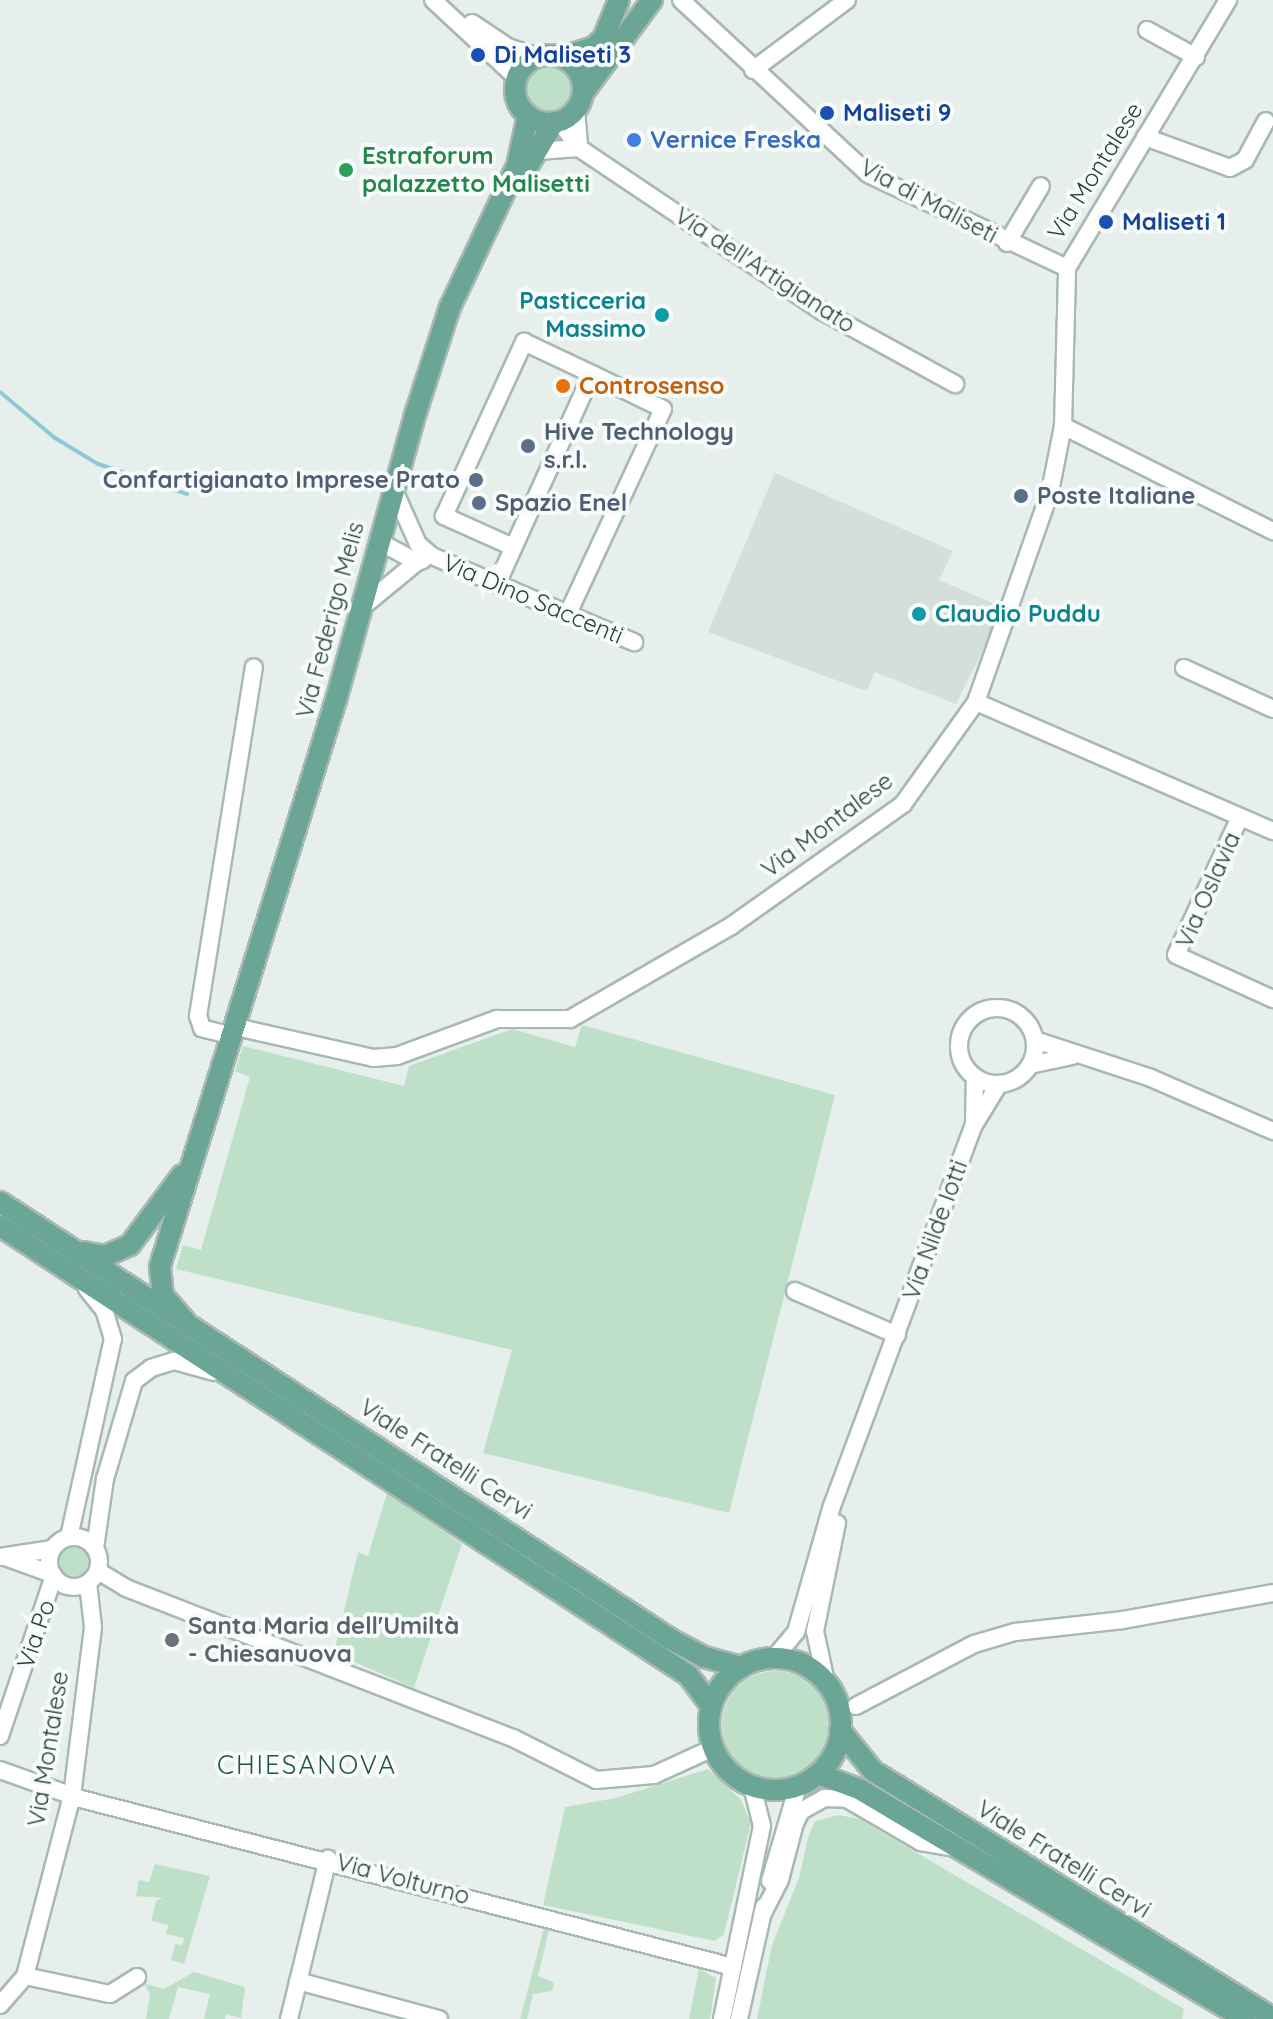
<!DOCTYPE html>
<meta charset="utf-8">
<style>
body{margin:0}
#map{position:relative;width:1273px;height:2019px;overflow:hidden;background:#e6efeb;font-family:Quicksand,sans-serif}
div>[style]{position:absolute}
.built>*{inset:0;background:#d4dfda}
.green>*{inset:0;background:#bfe0c8}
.round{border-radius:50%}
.stream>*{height:4px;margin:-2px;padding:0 2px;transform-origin:2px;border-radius:2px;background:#8ec9d4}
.roads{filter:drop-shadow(2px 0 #a8b8b2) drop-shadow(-2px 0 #a8b8b2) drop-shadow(0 2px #a8b8b2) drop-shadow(0 -2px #a8b8b2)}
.minor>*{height:16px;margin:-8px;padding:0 8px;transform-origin:8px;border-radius:8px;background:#fff}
.minor>.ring{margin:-8px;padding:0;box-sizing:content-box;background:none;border:16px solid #fff;border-radius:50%}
.major>*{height:20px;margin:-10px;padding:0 10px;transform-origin:10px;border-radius:10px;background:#6aa596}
.major>.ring{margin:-10px;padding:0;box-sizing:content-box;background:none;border:20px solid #6aa596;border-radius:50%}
.dots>*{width:22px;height:22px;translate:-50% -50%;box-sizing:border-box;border:4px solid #f7fbf9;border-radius:50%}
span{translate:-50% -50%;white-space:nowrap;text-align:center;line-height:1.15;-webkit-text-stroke:8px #f7fbf9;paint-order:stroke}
.transit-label{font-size:24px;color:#164399;font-weight:700}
.left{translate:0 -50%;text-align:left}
.shop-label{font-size:24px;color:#366cbe;font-weight:700}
.leisure-label{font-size:24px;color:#27864d;font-weight:700}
.street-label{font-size:24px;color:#24423a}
.culture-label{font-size:24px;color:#0d838f;font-weight:700}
.right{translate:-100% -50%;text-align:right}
.food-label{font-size:24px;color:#c56008;font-weight:700}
.service-label{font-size:24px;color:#4e5e75;font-weight:700}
.worship-label{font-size:24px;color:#5b616d;font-weight:700}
.neighbourhood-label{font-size:26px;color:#1f5548;letter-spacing:2px}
</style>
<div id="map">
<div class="built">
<div style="clip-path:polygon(775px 473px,953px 551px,939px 580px,1004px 608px,956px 704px,875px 672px,867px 690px,857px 688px,708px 632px)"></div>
</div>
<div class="green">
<div class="round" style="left:527px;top:66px;width:48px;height:48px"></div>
<div style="clip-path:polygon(582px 1025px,835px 1095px,729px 1513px,483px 1453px,512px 1350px,176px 1269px,183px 1245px,201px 1250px,250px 1077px,235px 1071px,243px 1046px,404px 1086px,409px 1066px,512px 1029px,575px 1047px)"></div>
<div style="clip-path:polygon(387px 1493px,462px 1544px,414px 1688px,334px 1653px,358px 1552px,368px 1556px)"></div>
<div class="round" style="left:57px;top:1545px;width:34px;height:34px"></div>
<div class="round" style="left:722px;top:1671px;width:108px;height:108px"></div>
<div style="clip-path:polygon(708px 1769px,741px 1800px,751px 1823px,724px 1934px,715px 1941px,543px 1905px,565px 1807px,616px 1798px)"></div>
<div style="clip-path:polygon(839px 1815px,859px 1819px,1184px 2009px,1182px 2019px,757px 2019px,772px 1945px,799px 1878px,808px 1838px,815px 1821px)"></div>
<div style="clip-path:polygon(155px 1864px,210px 1876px,184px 1964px,171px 1960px,175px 1944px,182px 1945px,184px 1938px,166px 1934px,168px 1925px,151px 1921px,156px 1901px,163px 1898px,136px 1896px,139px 1880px,149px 1882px)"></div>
<div style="clip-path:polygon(544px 1928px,549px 1930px,538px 1976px,554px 1982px,552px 1991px,533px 1994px,527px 2019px,520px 2019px)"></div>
<div style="clip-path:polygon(699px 1969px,716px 1978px,710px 2019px,689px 2019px)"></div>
<div style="clip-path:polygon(194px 1972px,245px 1987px,241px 2018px,226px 2014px,225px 2019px,204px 2019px,210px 1994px,178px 1987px,169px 2019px,146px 2019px,150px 1995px,145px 1984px,164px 1989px)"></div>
</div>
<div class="stream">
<div style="left:0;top:392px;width:72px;rotate:39.9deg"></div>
<div style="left:55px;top:438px;width:50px;rotate:31.2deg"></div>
<div style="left:98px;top:464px;width:94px;rotate:18.6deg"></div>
</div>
<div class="roads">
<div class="minor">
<div style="left:433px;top:0;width:115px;rotate:42.9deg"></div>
<div style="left:681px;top:0;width:255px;rotate:42.9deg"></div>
<div style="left:868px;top:174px;width:220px;rotate:25.3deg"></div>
<div style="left:472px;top:23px;width:43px;rotate:33.7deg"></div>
<div style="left:508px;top:47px;width:32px;rotate:18deg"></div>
<div style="left:1147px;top:30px;width:56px;rotate:28.9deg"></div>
<div style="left:753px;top:70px;width:117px;rotate:-36.7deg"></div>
<div style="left:576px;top:110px;width:37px;rotate:85deg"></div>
<div style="left:559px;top:121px;width:34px;rotate:53deg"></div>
<div style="left:579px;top:148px;width:293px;rotate:33.9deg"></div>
<div style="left:822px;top:311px;width:152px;rotate:28.8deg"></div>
<div style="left:1145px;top:137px;width:90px;rotate:20deg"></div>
<div style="left:1230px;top:168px;width:17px;rotate:-28deg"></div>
<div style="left:1245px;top:160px;width:44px;rotate:-61.7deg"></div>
<div style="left:538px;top:151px;width:41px;rotate:-4.2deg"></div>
<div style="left:1007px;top:243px;width:66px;rotate:-59.2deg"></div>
<div style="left:1063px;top:426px;width:235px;rotate:26.6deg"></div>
<div style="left:393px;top:488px;width:61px;rotate:65.9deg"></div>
<div style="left:418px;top:544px;width:18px;rotate:41deg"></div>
<div style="left:432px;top:556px;width:220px;rotate:23.1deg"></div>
<div style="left:378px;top:541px;width:44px;rotate:28.3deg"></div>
<div style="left:417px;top:562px;width:6px;rotate:-18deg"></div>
<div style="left:513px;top:547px;width:76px;rotate:-155.8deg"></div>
<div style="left:444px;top:516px;width:192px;rotate:-65.3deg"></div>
<div style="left:524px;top:342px;width:75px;rotate:25.2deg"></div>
<div style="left:497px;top:584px;width:230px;rotate:-65.7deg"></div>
<div style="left:592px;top:374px;width:79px;rotate:26.2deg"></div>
<div style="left:663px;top:409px;width:226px;rotate:114.9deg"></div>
<div style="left:361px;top:608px;width:72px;rotate:-39.4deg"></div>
<div style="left:1184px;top:668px;width:98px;rotate:24.7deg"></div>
<div style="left:976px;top:702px;width:324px;rotate:23.5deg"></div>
<div style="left:1240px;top:817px;width:152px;rotate:114.9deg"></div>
<div style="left:1176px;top:955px;width:107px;rotate:24.4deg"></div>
<div class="ring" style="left:959px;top:1008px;width:60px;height:60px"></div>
<div style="left:236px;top:1027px;width:141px;rotate:12.7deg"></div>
<div style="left:374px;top:1058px;width:23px;rotate:-5deg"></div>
<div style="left:397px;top:1056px;width:107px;rotate:-20.3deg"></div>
<div style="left:497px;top:1019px;width:73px"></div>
<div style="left:570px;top:1019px;width:186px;rotate:-30deg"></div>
<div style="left:731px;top:926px;width:211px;rotate:-35.3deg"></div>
<div style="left:903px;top:804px;width:125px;rotate:-54.4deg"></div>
<div style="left:976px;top:702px;width:223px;rotate:-70.6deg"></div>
<div style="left:1050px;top:492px;width:67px;rotate:-78.9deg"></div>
<div style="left:1063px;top:426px;width:158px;rotate:-88.5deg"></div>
<div style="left:1067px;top:268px;width:313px;rotate:-59deg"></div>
<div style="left:233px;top:1036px;width:32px;rotate:-166deg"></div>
<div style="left:202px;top:1028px;width:13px;rotate:-108deg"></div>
<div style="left:198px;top:1016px;width:353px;rotate:-80.9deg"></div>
<div style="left:1035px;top:1040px;width:122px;rotate:18.1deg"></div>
<div style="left:1151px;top:1078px;width:133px;rotate:23.5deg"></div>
<div style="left:1030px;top:1065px;width:43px;rotate:-12.1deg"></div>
<div style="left:974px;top:1123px;width:46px;rotate:-88.8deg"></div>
<div style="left:795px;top:1291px;width:111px;rotate:23.3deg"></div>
<div class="ring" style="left:49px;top:1537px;width:34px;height:34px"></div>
<div style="left:69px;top:1537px;width:203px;rotate:-77.5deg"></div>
<div style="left:113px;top:1339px;width:30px;rotate:-107deg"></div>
<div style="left:104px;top:1310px;width:27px;rotate:-129deg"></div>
<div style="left:95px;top:1548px;width:70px;rotate:-81.8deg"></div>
<div style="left:105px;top:1479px;width:102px;rotate:-73.5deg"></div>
<div style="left:134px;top:1381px;width:21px;rotate:-37deg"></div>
<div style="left:151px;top:1368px;width:24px;rotate:-17deg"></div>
<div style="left:174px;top:1361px;width:41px;rotate:15.4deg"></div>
<div style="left:0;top:1557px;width:53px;rotate:-8.7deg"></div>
<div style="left:5px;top:1557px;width:50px;rotate:19.9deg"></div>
<div style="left:98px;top:1571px;width:33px;rotate:31deg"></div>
<div style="left:126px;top:1588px;width:415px;rotate:21.2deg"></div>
<div style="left:513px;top:1738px;width:93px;rotate:26.8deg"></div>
<div style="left:596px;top:1780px;width:58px;rotate:-4.9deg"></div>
<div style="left:654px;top:1775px;width:65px;rotate:-24.6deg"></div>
<div style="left:775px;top:1657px;width:33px;rotate:-50deg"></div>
<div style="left:796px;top:1632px;width:131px;rotate:-74.1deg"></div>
<div style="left:832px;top:1506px;width:407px;rotate:-69.6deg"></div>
<div style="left:974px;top:1125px;width:48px;rotate:-58.6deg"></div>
<div style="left:826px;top:1682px;width:52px;rotate:-102.2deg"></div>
<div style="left:815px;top:1631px;width:110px;rotate:-78.5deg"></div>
<div style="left:856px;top:1706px;width:133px;rotate:-27.7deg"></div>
<div style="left:974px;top:1644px;width:43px;rotate:-16.3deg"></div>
<div style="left:1015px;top:1632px;width:109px;rotate:-6.3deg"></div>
<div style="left:1123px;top:1620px;width:152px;rotate:-10.2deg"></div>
<div style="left:0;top:1736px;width:169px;rotate:-71.4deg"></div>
<div style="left:0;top:1770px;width:86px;rotate:19.7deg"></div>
<div style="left:81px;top:1799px;width:673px;rotate:14.45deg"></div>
<div style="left:770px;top:1881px;width:99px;rotate:-73.6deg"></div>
<div style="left:762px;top:1915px;width:39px;rotate:-63deg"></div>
<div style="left:780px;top:1880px;width:59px;rotate:-75.3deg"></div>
<div style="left:795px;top:1823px;width:13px;rotate:-63deg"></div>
<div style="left:801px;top:1811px;width:26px;rotate:-29deg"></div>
<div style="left:824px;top:1798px;width:23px;rotate:2deg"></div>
<div style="left:847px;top:1799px;width:86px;rotate:30.2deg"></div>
<div style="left:921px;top:1842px;width:34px;rotate:10deg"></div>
<div style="left:25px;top:1976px;width:87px;rotate:12deg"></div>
<div style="left:110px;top:1994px;width:32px;rotate:-32deg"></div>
<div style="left:298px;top:1981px;width:146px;rotate:15.1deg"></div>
<div style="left:0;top:2005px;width:38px;rotate:-49deg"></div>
<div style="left:25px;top:1976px;width:186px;rotate:-75.4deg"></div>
<div style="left:72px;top:1796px;width:170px;rotate:-82.9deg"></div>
<div style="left:93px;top:1627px;width:44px;rotate:-96.5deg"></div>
<div style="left:289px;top:2019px;width:165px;rotate:-76.3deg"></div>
<div style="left:722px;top:2019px;width:197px;rotate:-78.3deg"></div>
<div style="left:762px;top:1826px;width:41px;rotate:-104deg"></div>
<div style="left:739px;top:2019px;width:115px;rotate:-77.4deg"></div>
</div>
<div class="major">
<div class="ring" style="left:515px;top:55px;width:48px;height:48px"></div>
<div style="left:562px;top:57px;width:34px;rotate:-17deg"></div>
<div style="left:594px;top:47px;width:12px;rotate:-42deg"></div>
<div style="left:603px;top:39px;width:42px;rotate:-67.7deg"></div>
<div style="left:583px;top:93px;width:116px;rotate:-53.4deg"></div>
<div style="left:521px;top:178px;width:65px;rotate:-59.5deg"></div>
<div style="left:0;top:1202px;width:802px;rotate:33.1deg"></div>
<div style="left:672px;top:1640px;width:36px;rotate:28deg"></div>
<div style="left:704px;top:1657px;width:38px;rotate:15deg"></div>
<div style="left:0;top:1226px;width:822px;rotate:33.13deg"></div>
<div style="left:688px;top:1675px;width:39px;rotate:53deg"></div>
<div style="left:84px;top:1252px;width:21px;rotate:11deg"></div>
<div style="left:105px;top:1256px;width:27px;rotate:-24deg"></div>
<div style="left:130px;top:1245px;width:87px;rotate:-53.4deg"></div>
<div style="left:186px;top:1322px;width:35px;rotate:-131deg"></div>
<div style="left:163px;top:1296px;width:30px;rotate:-96deg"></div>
<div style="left:160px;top:1266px;width:593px;rotate:-72.73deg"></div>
<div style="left:336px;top:700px;width:299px;rotate:-74.5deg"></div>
<div style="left:416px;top:412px;width:110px;rotate:-72.1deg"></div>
<div style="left:450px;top:307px;width:156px;rotate:-64.6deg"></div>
<div style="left:517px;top:166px;width:52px;rotate:-77.8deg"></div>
<div class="ring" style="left:709px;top:1658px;width:112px;height:112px"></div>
<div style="left:840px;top:1730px;width:53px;rotate:51.2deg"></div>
<div style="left:873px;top:1771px;width:470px;rotate:31.7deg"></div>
<div style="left:818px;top:1774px;width:44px;rotate:20.1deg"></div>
<div style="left:859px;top:1789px;width:449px;rotate:30.8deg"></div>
</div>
</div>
<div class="dots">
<div style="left:478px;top:55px;background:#1a4fb4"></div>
<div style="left:827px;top:113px;background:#1a4fb4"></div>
<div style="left:634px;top:140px;background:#3f7fe0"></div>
<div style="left:346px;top:170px;background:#2e9e5b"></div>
<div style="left:1106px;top:222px;background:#1a4fb4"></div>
<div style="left:662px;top:315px;background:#0f9aa8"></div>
<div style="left:563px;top:386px;background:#e8710a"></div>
<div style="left:528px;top:446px;background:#5c6f8a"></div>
<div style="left:476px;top:480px;background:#5c6f8a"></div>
<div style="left:1021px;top:496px;background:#5c6f8a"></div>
<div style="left:479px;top:503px;background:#5c6f8a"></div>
<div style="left:919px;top:614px;background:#0f9aa8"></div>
<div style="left:172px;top:1640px;background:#6b7280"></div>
</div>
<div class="transit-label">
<span class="left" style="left:494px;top:55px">Di Maliseti 3</span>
<span class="left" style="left:843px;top:113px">Maliseti 9</span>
<span class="left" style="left:1122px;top:222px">Maliseti 1</span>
</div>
<div class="shop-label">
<span class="left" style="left:650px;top:140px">Vernice Freska</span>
</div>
<div class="leisure-label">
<span class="left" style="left:362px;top:170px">Estraforum<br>palazzetto Malisetti</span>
</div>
<div class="street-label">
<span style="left:1095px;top:171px;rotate:-58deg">Via Montalese</span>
<span style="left:929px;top:201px;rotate:28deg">Via di Maliseti</span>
<span style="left:765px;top:270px;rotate:33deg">Via dell'Artigianato</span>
<span style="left:533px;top:599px;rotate:23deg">Via Dino Saccenti</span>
<span style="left:330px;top:620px;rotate:-75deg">Via Federigo Melis</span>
<span style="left:827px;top:825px;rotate:-37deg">Via Montalese</span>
<span style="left:1208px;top:890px;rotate:-66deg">Via Oslavia</span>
<span style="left:935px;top:1230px;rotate:-70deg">Via Nilde Iotti</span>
<span style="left:446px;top:1459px;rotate:33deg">Viale Fratelli Cervi</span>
<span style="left:36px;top:1634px;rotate:-71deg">Via Po</span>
<span style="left:48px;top:1749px;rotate:-81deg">Via Montalese</span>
<span style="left:1064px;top:1859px;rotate:32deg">Viale Fratelli Cervi</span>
<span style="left:403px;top:1879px;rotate:15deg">Via Volturno</span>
</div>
<div class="culture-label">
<span class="right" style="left:646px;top:315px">Pasticceria<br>Massimo</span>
<span class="left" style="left:935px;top:614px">Claudio Puddu</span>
</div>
<div class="food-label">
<span class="left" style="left:579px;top:386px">Controsenso</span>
</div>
<div class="service-label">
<span class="left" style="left:544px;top:446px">Hive Technology<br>s.r.l.</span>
<span class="right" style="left:460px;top:480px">Confartigianato Imprese Prato</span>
<span class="left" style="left:1037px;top:496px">Poste Italiane</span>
<span class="left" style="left:495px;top:503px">Spazio Enel</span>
</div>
<div class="worship-label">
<span class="left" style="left:188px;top:1640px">Santa Maria dell'Umiltà<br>- Chiesanuova</span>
</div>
<div class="neighbourhood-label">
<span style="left:307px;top:1765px">CHIESANOVA</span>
</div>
</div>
